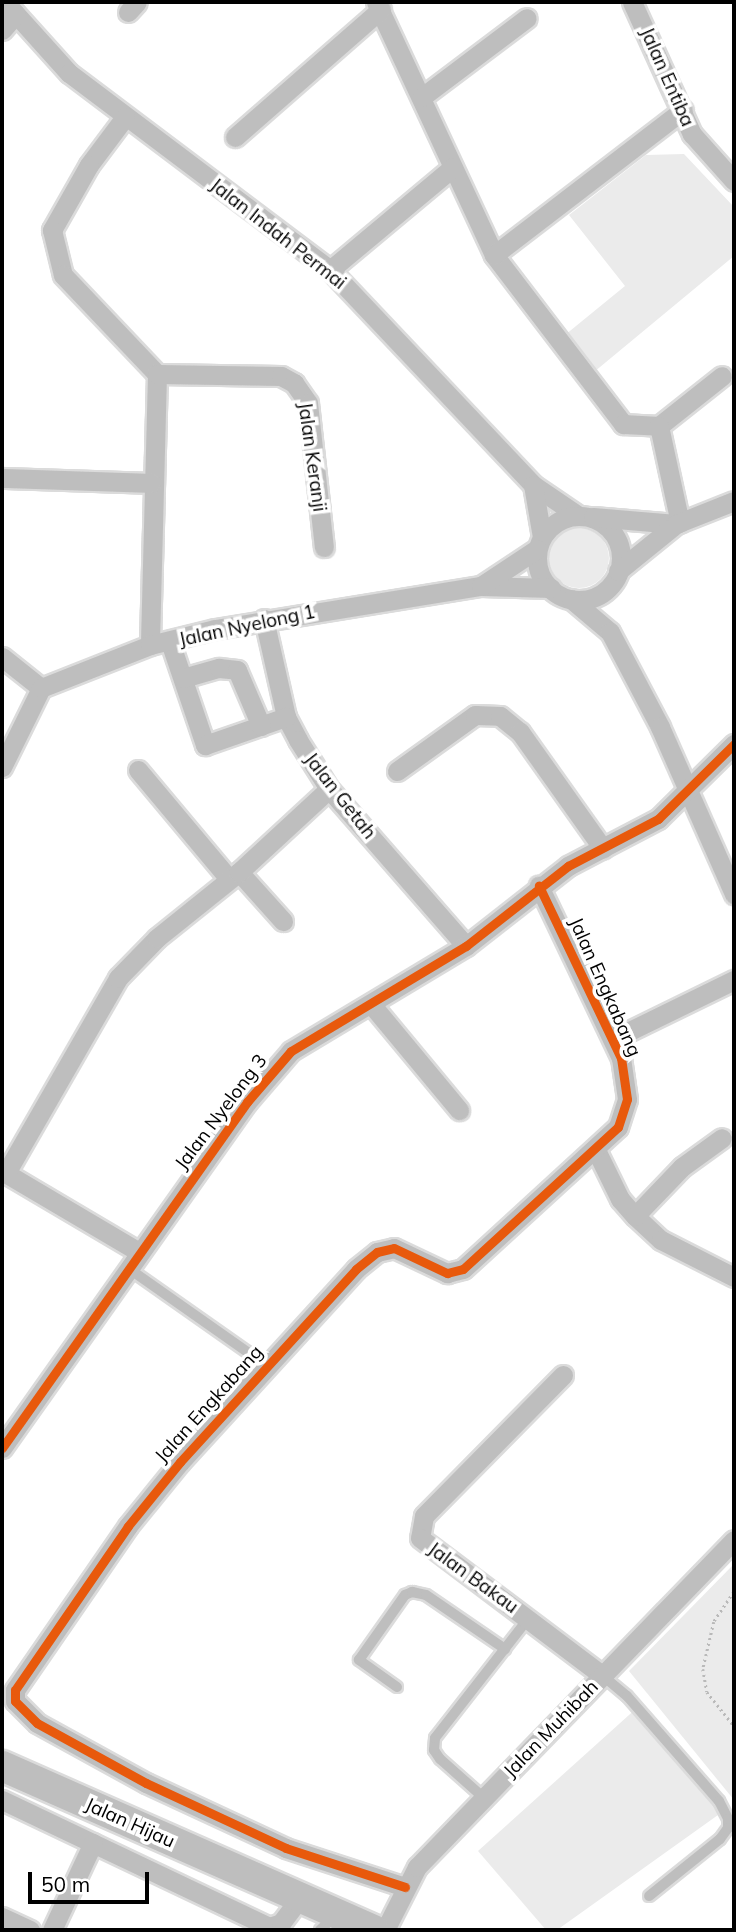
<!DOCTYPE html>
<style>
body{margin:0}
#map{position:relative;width:736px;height:1932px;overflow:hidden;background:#fff;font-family:Mulish,sans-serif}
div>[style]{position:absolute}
.green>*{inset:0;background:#ebebeb}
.round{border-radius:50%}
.path>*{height:2.5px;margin-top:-1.25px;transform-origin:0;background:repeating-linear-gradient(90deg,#b9b9b9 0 2px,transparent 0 5.5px)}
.roads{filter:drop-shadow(2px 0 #dbdbdb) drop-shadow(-2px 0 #dbdbdb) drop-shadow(0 2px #dbdbdb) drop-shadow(0 -2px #dbdbdb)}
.service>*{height:10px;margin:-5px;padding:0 5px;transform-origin:5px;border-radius:5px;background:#bebebe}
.minor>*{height:19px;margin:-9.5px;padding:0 9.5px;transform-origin:9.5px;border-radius:9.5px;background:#bebebe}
.minor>.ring{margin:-9.5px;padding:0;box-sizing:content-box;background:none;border:19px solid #bebebe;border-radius:50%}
.primary>*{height:30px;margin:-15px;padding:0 15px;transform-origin:15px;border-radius:15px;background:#bebebe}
.cycleway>*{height:9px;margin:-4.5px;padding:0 4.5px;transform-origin:4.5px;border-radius:4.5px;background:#e8590c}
span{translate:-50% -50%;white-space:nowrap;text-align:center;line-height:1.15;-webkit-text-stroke:7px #fff;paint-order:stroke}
.street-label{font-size:19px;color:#000}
.frame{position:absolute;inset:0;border:4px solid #000;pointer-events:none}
.scale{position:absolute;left:28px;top:1872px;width:121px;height:32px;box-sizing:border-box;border:4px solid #000;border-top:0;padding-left:9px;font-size:21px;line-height:24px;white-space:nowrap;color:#000;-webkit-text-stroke:5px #fff;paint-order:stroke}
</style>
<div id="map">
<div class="green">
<div style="clip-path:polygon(684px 154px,734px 207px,734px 256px,594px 372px,565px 335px,625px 286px,569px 215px,646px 155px)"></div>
<div class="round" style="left:549px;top:528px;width:60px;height:60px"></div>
<div style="clip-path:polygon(734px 1564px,734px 1800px,629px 1671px)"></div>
<div style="clip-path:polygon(639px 1706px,725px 1810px,557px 1930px,546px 1930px,478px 1851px)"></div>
</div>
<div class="path">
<div style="left:734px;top:1592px;width:36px;rotate:124deg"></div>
<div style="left:714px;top:1622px;width:48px;rotate:103.2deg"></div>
<div style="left:703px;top:1669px;width:23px;rotate:80deg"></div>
<div style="left:707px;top:1692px;width:43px;rotate:51.5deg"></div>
</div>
<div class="roads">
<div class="service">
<div style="left:128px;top:1268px;width:169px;rotate:35.1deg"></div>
<div style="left:603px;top:1676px;width:31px;rotate:40deg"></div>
<div style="left:627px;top:1696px;width:140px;rotate:48.8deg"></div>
<div style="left:719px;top:1801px;width:20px;rotate:63deg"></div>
<div style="left:728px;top:1819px;width:9px;rotate:90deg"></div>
<div style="left:728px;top:1828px;width:14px;rotate:126deg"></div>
<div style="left:720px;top:1839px;width:91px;rotate:141.2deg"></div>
<div style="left:397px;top:1687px;width:47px;rotate:-144.6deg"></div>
<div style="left:359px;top:1660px;width:80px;rotate:-54.7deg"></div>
<div style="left:405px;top:1595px;width:8px;rotate:-23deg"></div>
<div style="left:412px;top:1592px;width:14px;rotate:12deg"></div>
<div style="left:426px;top:1595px;width:96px;rotate:34.4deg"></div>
<div style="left:484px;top:1798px;width:59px;rotate:-138.4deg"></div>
<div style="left:440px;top:1759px;width:11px;rotate:-124deg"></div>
<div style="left:434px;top:1750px;width:12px;rotate:-85deg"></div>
<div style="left:435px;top:1738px;width:151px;rotate:-52deg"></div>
<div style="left:320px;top:1930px;width:19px;rotate:-43deg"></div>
</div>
<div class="minor">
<div style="left:5px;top:2px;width:96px;rotate:48deg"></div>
<div style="left:69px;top:73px;width:327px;rotate:37deg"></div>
<div style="left:330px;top:270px;width:296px;rotate:46.6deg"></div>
<div style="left:533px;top:485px;width:55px;rotate:34deg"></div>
<div style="left:376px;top:2px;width:279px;rotate:65deg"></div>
<div style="left:494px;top:255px;width:213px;rotate:52.6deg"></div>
<div style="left:623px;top:424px;width:36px;rotate:3deg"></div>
<div style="left:659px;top:426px;width:80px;rotate:-38.4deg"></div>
<div style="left:632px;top:2px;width:145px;rotate:65.6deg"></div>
<div style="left:692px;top:134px;width:63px;rotate:48.2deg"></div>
<div style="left:128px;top:12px;width:13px;rotate:-48deg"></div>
<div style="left:2px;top:30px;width:21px;rotate:-49deg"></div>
<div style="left:422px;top:97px;width:131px;rotate:-37deg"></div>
<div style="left:125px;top:117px;width:60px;rotate:126.9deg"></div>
<div style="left:89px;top:165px;width:75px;rotate:119.6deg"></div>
<div style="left:52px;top:230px;width:46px;rotate:76.3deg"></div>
<div style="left:63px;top:275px;width:137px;rotate:46.5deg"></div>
<div style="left:157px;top:374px;width:271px;rotate:91.5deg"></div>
<div style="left:235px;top:137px;width:194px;rotate:-41.2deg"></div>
<div style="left:494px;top:255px;width:238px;rotate:-37.5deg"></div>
<div style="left:330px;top:270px;width:160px;rotate:-39.9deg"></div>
<div style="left:157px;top:374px;width:124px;rotate:0.9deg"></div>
<div style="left:281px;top:376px;width:15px;rotate:28deg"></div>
<div style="left:294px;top:383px;width:24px;rotate:55deg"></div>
<div style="left:308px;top:403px;width:145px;rotate:83.7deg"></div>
<div style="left:659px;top:426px;width:99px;rotate:77.8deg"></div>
<div style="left:2px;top:478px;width:149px;rotate:1.9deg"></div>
<div style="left:533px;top:485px;width:53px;rotate:80.2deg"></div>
<div class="ring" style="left:537px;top:516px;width:65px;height:65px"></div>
<div style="left:593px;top:517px;width:83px;rotate:4.8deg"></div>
<div style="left:618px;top:571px;width:75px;rotate:-39deg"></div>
<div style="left:676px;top:524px;width:62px;rotate:-21.6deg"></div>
<div style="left:481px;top:586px;width:70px;rotate:1.6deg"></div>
<div style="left:571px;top:599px;width:51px;rotate:40.2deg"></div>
<div style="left:610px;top:632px;width:107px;rotate:62.2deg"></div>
<div style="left:660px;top:727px;width:183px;rotate:66.1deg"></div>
<div style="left:264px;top:619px;width:100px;rotate:77.3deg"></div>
<div style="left:286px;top:717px;width:26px;rotate:62deg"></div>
<div style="left:298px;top:740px;width:58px;rotate:57.7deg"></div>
<div style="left:329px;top:789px;width:208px;rotate:48.9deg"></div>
<div style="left:170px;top:642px;width:109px;rotate:71.2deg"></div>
<div style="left:205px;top:745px;width:86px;rotate:-19.1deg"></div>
<div style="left:2px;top:657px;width:50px;rotate:38.5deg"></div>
<div style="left:183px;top:678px;width:37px;rotate:-16deg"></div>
<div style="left:219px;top:668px;width:18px;rotate:6deg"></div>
<div style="left:237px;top:670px;width:61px;rotate:66.8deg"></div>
<div style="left:2px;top:767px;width:88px;rotate:-63.7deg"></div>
<div style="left:41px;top:688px;width:117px;rotate:-21.5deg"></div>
<div style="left:150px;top:645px;width:67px;rotate:-13.8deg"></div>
<div style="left:215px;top:629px;width:269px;rotate:-9.2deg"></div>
<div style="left:481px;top:586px;width:67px;rotate:-33.5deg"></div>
<div style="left:138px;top:770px;width:142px;rotate:50.1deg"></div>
<div style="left:397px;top:771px;width:96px;rotate:-35.7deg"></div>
<div style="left:475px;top:715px;width:25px;rotate:2deg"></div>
<div style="left:500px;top:716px;width:26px;rotate:39deg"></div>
<div style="left:520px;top:732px;width:143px;rotate:54.6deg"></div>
<div style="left:239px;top:872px;width:66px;rotate:48.1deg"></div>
<div style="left:371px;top:1004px;width:138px;rotate:50.3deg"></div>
<div style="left:613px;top:1039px;width:135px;rotate:-26deg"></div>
<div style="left:596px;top:1150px;width:55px;rotate:63.9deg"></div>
<div style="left:620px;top:1199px;width:23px;rotate:49deg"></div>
<div style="left:635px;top:1216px;width:35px;rotate:43deg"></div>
<div style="left:661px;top:1240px;width:82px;rotate:26.9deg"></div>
<div style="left:2px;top:1171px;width:159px;rotate:30.6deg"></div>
<div style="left:6px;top:1173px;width:225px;rotate:-60.1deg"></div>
<div style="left:118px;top:978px;width:56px;rotate:-45.7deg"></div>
<div style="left:157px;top:938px;width:105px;rotate:-38.8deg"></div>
<div style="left:239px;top:872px;width:122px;rotate:-42.7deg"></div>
<div style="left:635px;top:1216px;width:68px;rotate:-46.2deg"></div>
<div style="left:682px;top:1167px;width:49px;rotate:-35.9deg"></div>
<div style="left:563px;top:1375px;width:198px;rotate:134.6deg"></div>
<div style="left:424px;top:1516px;width:22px;rotate:100deg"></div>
<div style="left:420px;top:1538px;width:229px;rotate:37deg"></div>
<div style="left:2px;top:1448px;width:424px;rotate:-54.7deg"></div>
<div style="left:247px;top:1102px;width:67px;rotate:-49.2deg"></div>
<div style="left:291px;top:1051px;width:204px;rotate:-31deg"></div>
<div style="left:466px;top:946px;width:130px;rotate:-38.1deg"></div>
<div style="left:568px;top:866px;width:102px;rotate:-27.6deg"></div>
<div style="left:658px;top:819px;width:107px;rotate:-44.6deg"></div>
<div style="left:2px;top:1800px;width:296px;rotate:25.4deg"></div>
<div style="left:269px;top:1927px;width:13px;rotate:-18deg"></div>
<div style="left:281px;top:1923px;width:31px;rotate:-53deg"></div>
<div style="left:405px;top:1887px;width:125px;rotate:-161.9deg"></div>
<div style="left:286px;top:1848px;width:154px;rotate:-155.1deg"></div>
<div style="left:146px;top:1783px;width:124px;rotate:-151.2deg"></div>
<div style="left:37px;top:1723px;width:31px;rotate:-135deg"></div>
<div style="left:15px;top:1701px;width:11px;rotate:-90deg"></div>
<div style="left:15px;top:1690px;width:199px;rotate:-55.4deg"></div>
<div style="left:128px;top:1526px;width:82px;rotate:-50.9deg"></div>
<div style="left:180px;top:1462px;width:261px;rotate:-47.6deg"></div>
<div style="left:356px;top:1269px;width:27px;rotate:-39deg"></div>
<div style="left:377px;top:1252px;width:17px;rotate:-13deg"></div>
<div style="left:394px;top:1248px;width:59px;rotate:25.3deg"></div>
<div style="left:447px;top:1273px;width:16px;rotate:-14deg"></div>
<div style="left:463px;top:1269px;width:210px;rotate:-42.5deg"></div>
<div style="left:618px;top:1127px;width:29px;rotate:-72deg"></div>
<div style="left:627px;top:1099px;width:41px;rotate:-98.3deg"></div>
<div style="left:621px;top:1058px;width:191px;rotate:-115.5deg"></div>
<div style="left:2px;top:1917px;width:31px;rotate:25deg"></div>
<div style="left:52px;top:1930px;width:96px;rotate:-64.8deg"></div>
<div style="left:385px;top:1930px;width:71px;rotate:-63.1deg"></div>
<div style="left:417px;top:1867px;width:455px;rotate:-45.9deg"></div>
</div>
<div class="primary">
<div style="left:2px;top:1766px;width:406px;rotate:23.8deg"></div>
</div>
</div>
<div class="cycleway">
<div style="left:2px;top:1448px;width:424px;rotate:-54.7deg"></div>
<div style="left:247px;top:1102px;width:67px;rotate:-49.2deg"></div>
<div style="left:291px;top:1051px;width:204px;rotate:-31deg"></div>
<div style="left:466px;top:946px;width:130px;rotate:-38.1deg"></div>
<div style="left:568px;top:866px;width:102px;rotate:-27.6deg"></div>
<div style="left:658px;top:819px;width:107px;rotate:-44.6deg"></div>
<div style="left:405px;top:1887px;width:125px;rotate:-161.9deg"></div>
<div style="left:286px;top:1848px;width:154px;rotate:-155.1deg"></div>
<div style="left:146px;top:1783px;width:124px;rotate:-151.2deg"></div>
<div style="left:37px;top:1723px;width:31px;rotate:-135deg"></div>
<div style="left:15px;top:1701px;width:11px;rotate:-90deg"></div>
<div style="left:15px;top:1690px;width:199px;rotate:-55.4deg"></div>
<div style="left:128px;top:1526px;width:82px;rotate:-50.9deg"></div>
<div style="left:180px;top:1462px;width:261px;rotate:-47.6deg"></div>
<div style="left:356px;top:1269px;width:27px;rotate:-39deg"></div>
<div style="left:377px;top:1252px;width:17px;rotate:-13deg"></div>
<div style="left:394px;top:1248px;width:59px;rotate:25.3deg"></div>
<div style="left:447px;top:1273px;width:16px;rotate:-14deg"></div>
<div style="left:463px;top:1269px;width:210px;rotate:-42.5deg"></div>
<div style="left:618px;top:1127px;width:29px;rotate:-72deg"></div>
<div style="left:627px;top:1099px;width:41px;rotate:-98.3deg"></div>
<div style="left:621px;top:1058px;width:191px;rotate:-115.5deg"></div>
</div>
<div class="street-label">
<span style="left:667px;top:77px;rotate:66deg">Jalan Entiba</span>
<span style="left:278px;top:234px;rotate:38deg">Jalan Indah Permai</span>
<span style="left:312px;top:457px;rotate:82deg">Jalan Keranji</span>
<span style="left:247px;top:626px;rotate:-12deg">Jalan Nyelong 1</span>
<span style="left:340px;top:796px;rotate:52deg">Jalan Getah</span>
<span style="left:605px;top:987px;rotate:66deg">Jalan Engkabang</span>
<span style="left:221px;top:1112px;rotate:-53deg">Jalan Nyelong 3</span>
<span style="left:209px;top:1404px;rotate:-48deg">Jalan Engkabang</span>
<span style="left:473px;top:1578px;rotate:36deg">Jalan Bakau</span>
<span style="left:551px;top:1729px;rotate:-46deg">Jalan Muhibah</span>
<span style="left:130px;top:1823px;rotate:24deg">Jalan Hijau</span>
</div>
<div class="frame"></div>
<div class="scale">50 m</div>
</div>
